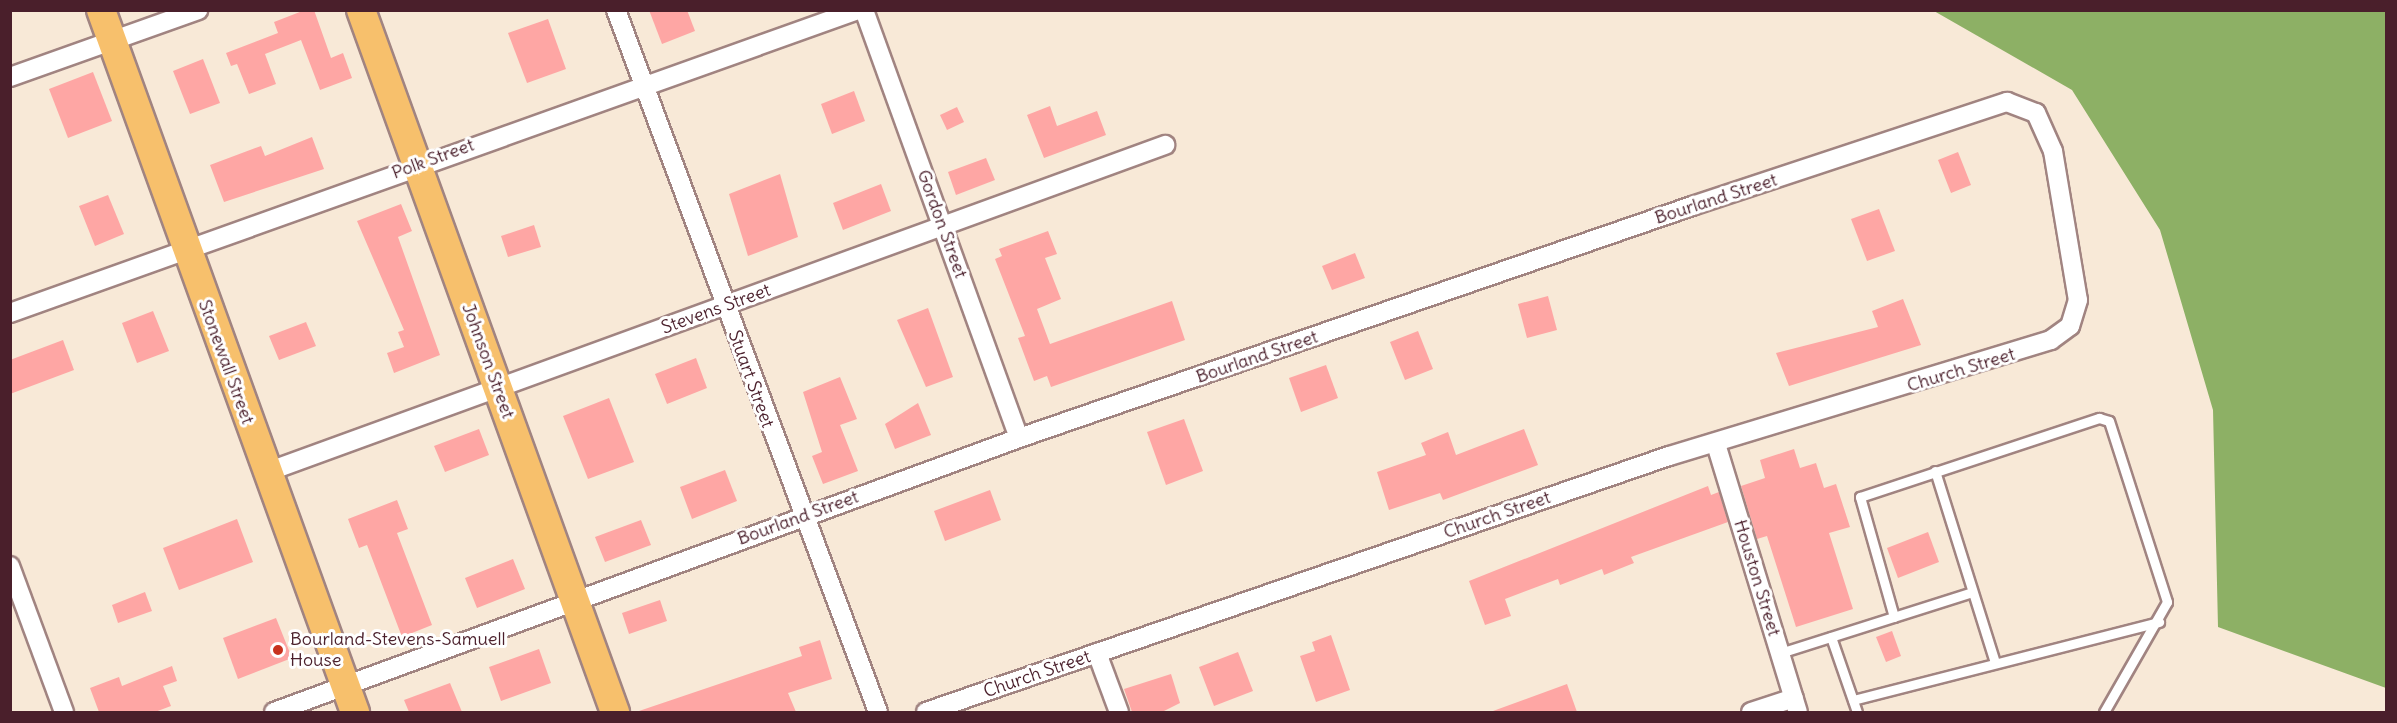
<!DOCTYPE html>
<style>
body{margin:0}
#map{position:relative;width:2397px;height:723px;overflow:hidden;background:#f8e9d7;font-family:Delius,sans-serif}
div>[style]{position:absolute}
.forest>*{inset:0;background:#8db065}
.building>*{inset:0;background:#fea6a4}
.roads{filter:drop-shadow(2px 0 #a18481) drop-shadow(-2px 0 #a18481) drop-shadow(0 2px #a18481) drop-shadow(0 -2px #a18481)}
.service>*{height:9px;margin:-4.5px;padding:0 4.5px;transform-origin:4.5px;border-radius:4.5px;background:#fff}
.minor>*{height:18px;margin:-9px;padding:0 9px;transform-origin:9px;border-radius:9px;background:#fff}
.primary>*{height:28px;margin:-14px;padding:0 14px;transform-origin:14px;border-radius:14px;background:#f7c06c}
.dots>*{width:16px;height:16px;translate:-50% -50%;box-sizing:border-box;border:3px solid #fff;border-radius:50%}
span{translate:-50% -50%;white-space:nowrap;text-align:center;line-height:1.15;-webkit-text-stroke:6px #fff;paint-order:stroke}
.street-label{font-size:18px;color:#4a1f2b}
.poi-label{font-size:18px;color:#4a1f2b}
.left{translate:0 -50%;text-align:left}
.frame{position:absolute;inset:0;border:12px solid #4a1f2b;pointer-events:none}
</style>
<div id="map">
<div class="forest">
<div style="clip-path:polygon(1934px 11px,2386px 11px,2386px 688px,2218px 627px,2213px 410px,2160px 230px,2072px 90px)"></div>
</div>
<div class="building">
<div style="clip-path:polygon(305px 10px,314px 10px,331px 58px,343px 53px,352px 78px,320px 90px,301px 40px,265px 54px,276px 84px,249px 94px,237px 64px,231px 66px,226px 53px,278px 33px,274px 22px)"></div>
<div style="clip-path:polygon(649px 10px,687px 10px,695px 31px,662px 44px)"></div>
<div style="clip-path:polygon(548px 19px,566px 69px,527px 83px,508px 33px)"></div>
<div style="clip-path:polygon(203px 59px,220px 103px,190px 114px,173px 71px)"></div>
<div style="clip-path:polygon(93px 72px,112px 121px,68px 138px,49px 89px)"></div>
<div style="clip-path:polygon(854px 91px,865px 121px,832px 134px,821px 104px)"></div>
<div style="clip-path:polygon(1050px 106px,1057px 126px,1097px 111px,1106px 135px,1044px 158px,1027px 115px)"></div>
<div style="clip-path:polygon(957px 107px,964px 122px,947px 130px,940px 115px)"></div>
<div style="clip-path:polygon(312px 137px,324px 169px,224px 202px,210px 165px,261px 146px,265px 156px)"></div>
<div style="clip-path:polygon(1958px 152px,1971px 185px,1951px 193px,1938px 160px)"></div>
<div style="clip-path:polygon(986px 158px,995px 180px,956px 195px,948px 172px)"></div>
<div style="clip-path:polygon(780px 174px,798px 237px,748px 256px,729px 194px)"></div>
<div style="clip-path:polygon(881px 184px,891px 211px,843px 230px,833px 203px)"></div>
<div style="clip-path:polygon(108px 195px,124px 234px,95px 246px,79px 206px)"></div>
<div style="clip-path:polygon(401px 204px,412px 231px,398px 237px,440px 355px,394px 373px,387px 353px,404px 347px,398px 332px,404px 330px,357px 221px)"></div>
<div style="clip-path:polygon(1879px 209px,1895px 251px,1867px 261px,1851px 219px)"></div>
<div style="clip-path:polygon(534px 225px,541px 247px,508px 257px,501px 236px)"></div>
<div style="clip-path:polygon(1048px 231px,1057px 254px,1045px 258px,1061px 299px,1037px 309px,1050px 344px,1172px 301px,1185px 340px,1051px 387px,1047px 376px,1034px 381px,1018px 338px,1025px 336px,995px 259px,1002px 256px,999px 249px)"></div>
<div style="clip-path:polygon(1355px 253px,1365px 278px,1332px 290px,1322px 266px)"></div>
<div style="clip-path:polygon(1548px 296px,1557px 330px,1527px 338px,1518px 304px)"></div>
<div style="clip-path:polygon(1903px 299px,1921px 345px,1789px 386px,1776px 353px,1878px 327px,1872px 311px)"></div>
<div style="clip-path:polygon(928px 308px,953px 377px,926px 387px,897px 320px)"></div>
<div style="clip-path:polygon(153px 311px,169px 351px,137px 363px,122px 323px)"></div>
<div style="clip-path:polygon(306px 322px,316px 346px,279px 360px,269px 336px)"></div>
<div style="clip-path:polygon(1418px 331px,1433px 369px,1405px 380px,1390px 342px)"></div>
<div style="clip-path:polygon(63px 340px,74px 370px,10px 394px,10px 360px)"></div>
<div style="clip-path:polygon(696px 358px,707px 388px,667px 404px,655px 374px)"></div>
<div style="clip-path:polygon(1326px 365px,1338px 398px,1301px 412px,1289px 378px)"></div>
<div style="clip-path:polygon(840px 377px,857px 419px,840px 425px,858px 471px,823px 484px,812px 456px,822px 452px,803px 392px)"></div>
<div style="clip-path:polygon(609px 398px,634px 462px,588px 479px,563px 416px)"></div>
<div style="clip-path:polygon(918px 403px,931px 435px,895px 449px,885px 424px)"></div>
<div style="clip-path:polygon(1184px 419px,1203px 471px,1166px 485px,1147px 432px)"></div>
<div style="clip-path:polygon(479px 429px,489px 455px,445px 472px,434px 446px)"></div>
<div style="clip-path:polygon(1524px 429px,1538px 465px,1443px 500px,1440px 493px,1389px 510px,1377px 472px,1426px 455px,1421px 443px,1448px 432px,1456px 455px)"></div>
<div style="clip-path:polygon(1794px 449px,1800px 468px,1816px 463px,1824px 488px,1836px 484px,1850px 527px,1829px 533px,1853px 609px,1796px 627px,1767px 536px,1757px 539px,1741px 486px,1765px 478px,1760px 460px)"></div>
<div style="clip-path:polygon(725px 470px,737px 501px,692px 519px,680px 487px)"></div>
<div style="clip-path:polygon(1708px 486px,1711px 495px,1719px 492px,1728px 522px,1631px 557px,1634px 563px,1604px 575px,1602px 569px,1560px 585px,1558px 579px,1505px 599px,1511px 616px,1485px 625px,1469px 581px)"></div>
<div style="clip-path:polygon(990px 490px,1001px 520px,945px 541px,934px 511px)"></div>
<div style="clip-path:polygon(397px 500px,408px 529px,397px 533px,432px 625px,402px 637px,367px 545px,359px 548px,348px 519px)"></div>
<div style="clip-path:polygon(237px 519px,253px 562px,179px 590px,163px 548px)"></div>
<div style="clip-path:polygon(641px 520px,651px 545px,605px 562px,595px 537px)"></div>
<div style="clip-path:polygon(1928px 532px,1939px 562px,1898px 578px,1887px 548px)"></div>
<div style="clip-path:polygon(513px 559px,525px 589px,477px 608px,465px 578px)"></div>
<div style="clip-path:polygon(145px 592px,152px 611px,118px 623px,112px 605px)"></div>
<div style="clip-path:polygon(660px 600px,667px 621px,629px 634px,622px 613px)"></div>
<div style="clip-path:polygon(276px 618px,292px 658px,238px 679px,223px 638px)"></div>
<div style="clip-path:polygon(1892px 631px,1901px 656px,1886px 662px,1876px 637px)"></div>
<div style="clip-path:polygon(1331px 635px,1350px 690px,1316px 702px,1300px 656px,1315px 651px,1312px 642px)"></div>
<div style="clip-path:polygon(820px 640px,832px 679px,788px 693px,796px 712px,636px 712px,802px 656px,799px 647px)"></div>
<div style="clip-path:polygon(539px 649px,551px 683px,501px 701px,489px 667px)"></div>
<div style="clip-path:polygon(1238px 652px,1253px 691px,1214px 706px,1199px 667px)"></div>
<div style="clip-path:polygon(172px 666px,177px 681px,163px 686px,171px 706px,155px 712px,99px 712px,90px 688px,119px 677px,122px 686px)"></div>
<div style="clip-path:polygon(1171px 674px,1180px 703px,1162px 712px,1132px 712px,1124px 689px)"></div>
<div style="clip-path:polygon(450px 683px,462px 712px,409px 712px,404px 700px)"></div>
<div style="clip-path:polygon(1567px 684px,1577px 712px,1493px 712px,1493px 711px)"></div>
</div>
<div class="roads">
<div class="service">
<div style="left:1935px;top:471px;width:200px;rotate:72.6deg"></div>
<div style="left:1894px;top:617px;width:125px;rotate:-105.8deg"></div>
<div style="left:1860px;top:497px;width:252px;rotate:-18.3deg"></div>
<div style="left:2099px;top:418px;width:10px;rotate:17deg"></div>
<div style="left:2109px;top:421px;width:190px;rotate:72.2deg"></div>
<div style="left:2167px;top:602px;width:127px;rotate:119.8deg"></div>
<div style="left:1831px;top:637px;width:79px;rotate:70.9deg"></div>
<div style="left:1780px;top:653px;width:201px;rotate:-17.6deg"></div>
<div style="left:1853px;top:700px;width:316px;rotate:-14.3deg"></div>
</div>
<div class="minor">
<div style="left:616px;top:10px;width:749px;rotate:69.53deg"></div>
<div style="left:864px;top:10px;width:455px;rotate:70.1deg"></div>
<div style="left:10px;top:77px;width:200px;rotate:-19.6deg"></div>
<div style="left:10px;top:313px;width:901px;rotate:-19.66deg"></div>
<div style="left:1716px;top:444px;width:280px;rotate:73deg"></div>
<div style="left:267px;top:472px;width:956px;rotate:-20.01deg"></div>
<div style="left:10px;top:566px;width:156px;rotate:69.7deg"></div>
<div style="left:1097px;top:653px;width:63px;rotate:69.6deg"></div>
<div style="left:274px;top:712px;width:794px;rotate:-20.19deg"></div>
<div style="left:1019px;top:438px;width:712px;rotate:-19.02deg"></div>
<div style="left:1692px;top:206px;width:332px;rotate:-18.3deg"></div>
<div style="left:2007px;top:102px;width:31px;rotate:21deg"></div>
<div style="left:2036px;top:113px;width:42px;rotate:65.9deg"></div>
<div style="left:2053px;top:151px;width:151px;rotate:80.5deg"></div>
<div style="left:2078px;top:300px;width:27px;rotate:107deg"></div>
<div style="left:2070px;top:326px;width:24px;rotate:144deg"></div>
<div style="left:2051px;top:340px;width:399px;rotate:163.1deg"></div>
<div style="left:1669px;top:456px;width:786px;rotate:160.99deg"></div>
<div style="left:1751px;top:712px;width:45px;rotate:-18deg"></div>
</div>
<div class="primary">
<div style="left:101px;top:10px;width:747px;rotate:70.11deg"></div>
<div style="left:361px;top:10px;width:747px;rotate:70.11deg"></div>
</div>
</div>
<div class="dots">
<div style="left:278px;top:650px;background:#c8321e"></div>
</div>
<div class="street-label">
<span style="left:433px;top:159px;rotate:-20deg">Polk Street</span>
<span style="left:1716px;top:199px;rotate:-18deg">Bourland Street</span>
<span style="left:942px;top:224px;rotate:70deg">Gordon Street</span>
<span style="left:716px;top:309px;rotate:-20deg">Stevens Street</span>
<span style="left:1257px;top:357px;rotate:-19deg">Bourland Street</span>
<span style="left:488px;top:361px;rotate:70deg">Johnson Street</span>
<span style="left:226px;top:362px;rotate:70deg">Stonewall Street</span>
<span style="left:1961px;top:370px;rotate:-17deg">Church Street</span>
<span style="left:751px;top:379px;rotate:70deg">Stuart Street</span>
<span style="left:1497px;top:515px;rotate:-19deg">Church Street</span>
<span style="left:798px;top:518px;rotate:-20deg">Bourland Street</span>
<span style="left:1757px;top:578px;rotate:73deg">Houston Street</span>
<span style="left:1037px;top:674px;rotate:-19deg">Church Street</span>
</div>
<div class="poi-label">
<span class="left" style="left:290px;top:650px">Bourland-Stevens-Samuell<br>House</span>
</div>
<div class="frame"></div>
</div>
